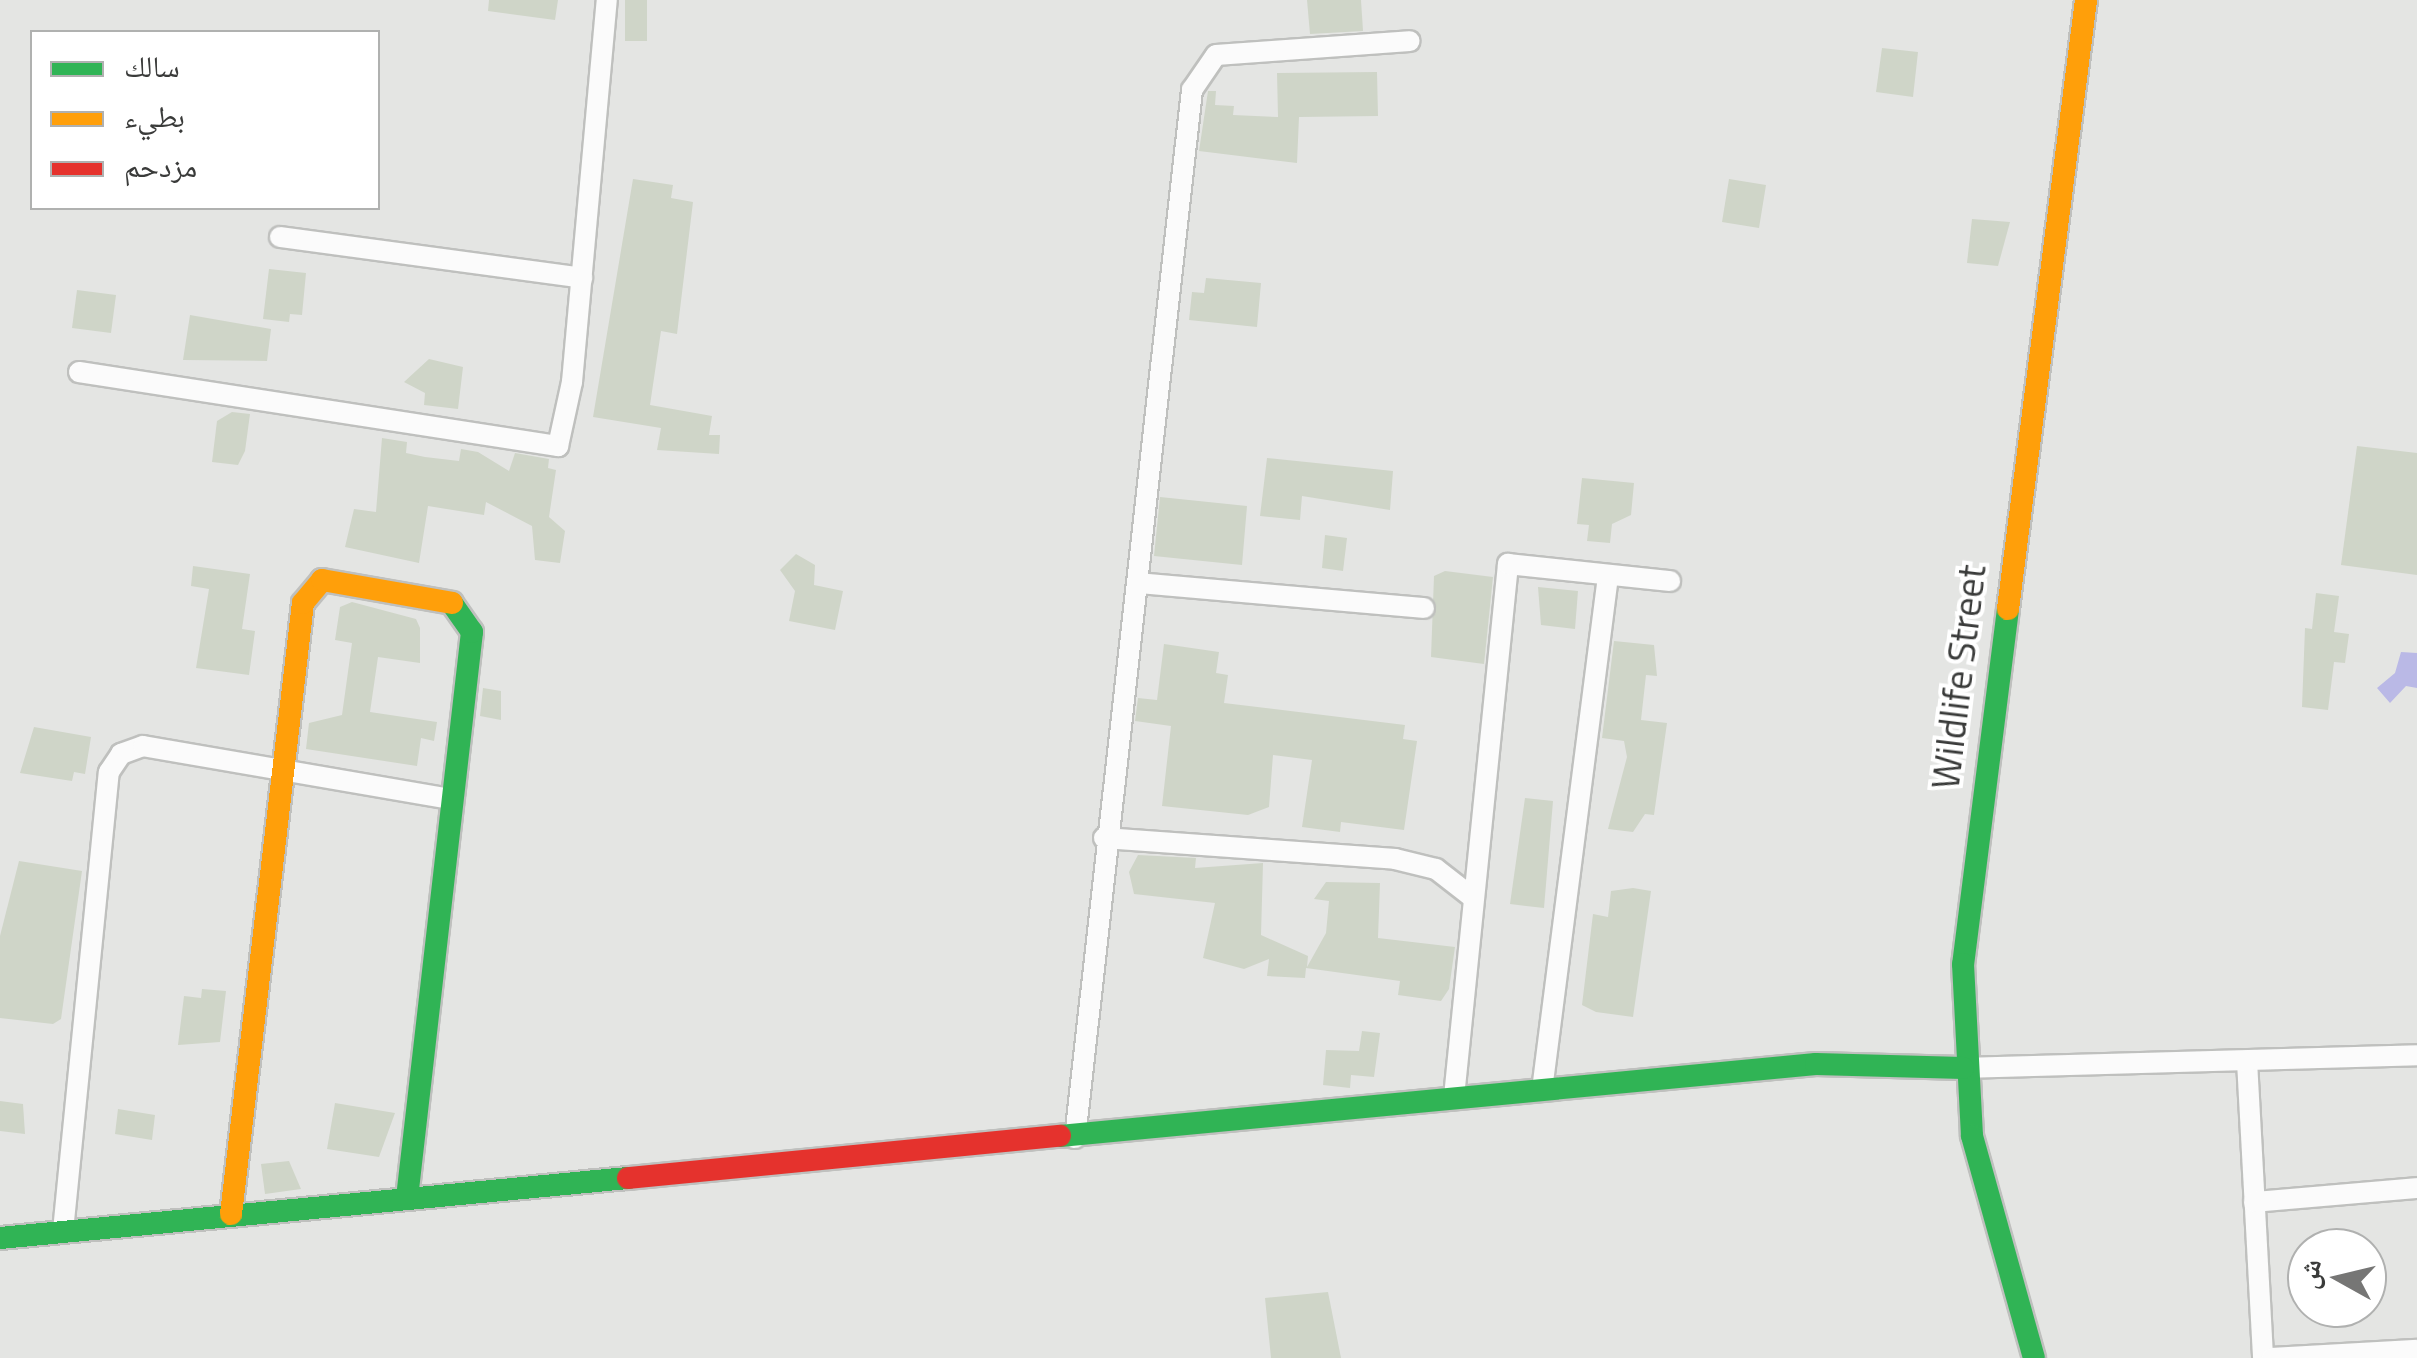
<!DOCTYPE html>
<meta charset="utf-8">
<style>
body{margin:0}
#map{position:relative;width:2417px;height:1358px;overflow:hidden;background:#e4e5e3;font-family:"Titillium Web","Noto Naskh Arabic",sans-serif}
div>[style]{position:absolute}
.water>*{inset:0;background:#bab9e6}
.building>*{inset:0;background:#cfd5c8}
.roads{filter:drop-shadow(2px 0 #bfc0be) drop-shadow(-2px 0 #bfc0be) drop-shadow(0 2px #bfc0be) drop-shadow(0 -2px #bfc0be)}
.street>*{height:20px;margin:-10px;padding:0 10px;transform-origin:10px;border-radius:10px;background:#fbfbfb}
.fast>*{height:22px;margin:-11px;padding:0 11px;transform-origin:11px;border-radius:11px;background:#30b455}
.slow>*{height:22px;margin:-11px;padding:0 11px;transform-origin:11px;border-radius:11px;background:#ff9f0a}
.jam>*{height:22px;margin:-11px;padding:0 11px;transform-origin:11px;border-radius:11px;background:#e5322d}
span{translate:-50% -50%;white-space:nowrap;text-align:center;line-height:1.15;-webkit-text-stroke:8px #fff;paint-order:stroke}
.street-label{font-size:38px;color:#3a3b3a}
.legend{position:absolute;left:30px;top:30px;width:350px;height:180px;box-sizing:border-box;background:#fff;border:2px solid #b0b1b0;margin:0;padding:12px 18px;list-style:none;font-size:30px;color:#3a3b3a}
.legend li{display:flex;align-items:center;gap:20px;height:50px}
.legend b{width:50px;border:2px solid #b0b1b0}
.north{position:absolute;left:2287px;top:1228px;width:100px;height:100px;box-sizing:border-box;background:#fff;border:2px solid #b0b1b0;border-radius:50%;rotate:278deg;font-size:28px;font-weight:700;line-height:40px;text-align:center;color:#3a3b3a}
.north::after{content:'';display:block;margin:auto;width:35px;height:45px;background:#767675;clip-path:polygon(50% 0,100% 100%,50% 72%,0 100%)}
</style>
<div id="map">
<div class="water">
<div style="clip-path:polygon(2401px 652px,2417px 653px,2417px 688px,2406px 686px,2390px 703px,2377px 688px,2395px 673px)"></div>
</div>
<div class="building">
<div style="clip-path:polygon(489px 0,558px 0,555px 20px,488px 11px)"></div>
<div style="clip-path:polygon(625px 0,647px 0,647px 41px,625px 41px)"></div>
<div style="clip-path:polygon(1307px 0,1361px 0,1363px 31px,1310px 34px)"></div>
<div style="clip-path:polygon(1882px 48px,1918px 52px,1913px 97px,1876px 92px)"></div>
<div style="clip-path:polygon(1377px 72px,1378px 116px,1299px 117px,1297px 163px,1199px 151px,1208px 91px,1216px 91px,1215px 105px,1234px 106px,1233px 115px,1278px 117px,1277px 73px)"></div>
<div style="clip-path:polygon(633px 179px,673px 185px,671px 198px,693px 202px,677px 334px,661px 331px,650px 405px,712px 416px,709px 435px,720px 435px,719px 454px,657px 450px,661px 428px,593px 417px)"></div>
<div style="clip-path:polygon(1729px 179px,1766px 185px,1759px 228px,1722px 222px)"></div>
<div style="clip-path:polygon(1972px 219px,2010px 222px,1998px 266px,1967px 263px)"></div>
<div style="clip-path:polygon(269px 269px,306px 273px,302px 315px,290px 314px,289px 322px,263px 319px)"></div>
<div style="clip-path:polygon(1206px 278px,1261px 283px,1257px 327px,1189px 320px,1192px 292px,1204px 293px)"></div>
<div style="clip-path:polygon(77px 290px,116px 295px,111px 333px,72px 328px)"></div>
<div style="clip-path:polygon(190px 315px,271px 329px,267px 361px,183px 360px)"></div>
<div style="clip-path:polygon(429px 359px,463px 367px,458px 409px,424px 405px,425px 393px,404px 382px)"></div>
<div style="clip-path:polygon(232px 412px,250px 414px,245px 451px,238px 465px,212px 462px,217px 421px)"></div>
<div style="clip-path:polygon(382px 438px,407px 442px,406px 453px,425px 457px,459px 461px,461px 449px,478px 452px,509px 471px,515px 453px,549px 459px,548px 468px,556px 470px,549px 517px,565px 531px,560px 563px,535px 560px,532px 526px,486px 502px,484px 515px,428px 506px,419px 563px,345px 547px,354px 509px,376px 512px)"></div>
<div style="clip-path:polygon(2357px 446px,2417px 453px,2417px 575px,2341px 565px)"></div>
<div style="clip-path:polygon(1267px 458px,1393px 471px,1390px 510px,1302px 496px,1300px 520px,1260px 516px)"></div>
<div style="clip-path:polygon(1582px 478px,1634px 483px,1631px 515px,1612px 524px,1610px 543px,1587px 541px,1589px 525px,1577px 524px)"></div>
<div style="clip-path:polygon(1160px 497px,1247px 506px,1242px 565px,1154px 556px)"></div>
<div style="clip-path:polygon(1325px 535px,1347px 538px,1343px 571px,1322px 568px)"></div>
<div style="clip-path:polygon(796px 554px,815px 565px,814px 585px,843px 591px,835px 630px,789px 621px,795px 591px,780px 570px)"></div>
<div style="clip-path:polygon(193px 566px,250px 574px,242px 629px,255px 631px,249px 675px,196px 668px,209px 589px,191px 586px)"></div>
<div style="clip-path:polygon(1445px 571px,1493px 577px,1484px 664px,1431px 657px,1434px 576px)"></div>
<div style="clip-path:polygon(1538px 587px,1578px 591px,1575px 629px,1541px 625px)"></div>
<div style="clip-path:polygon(2316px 593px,2339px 596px,2334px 632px,2349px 634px,2345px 663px,2334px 662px,2328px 710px,2302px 707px,2305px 628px,2312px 629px)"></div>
<div style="clip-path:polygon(352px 602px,416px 619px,420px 628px,420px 663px,378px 657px,370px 712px,437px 722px,434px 741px,421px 738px,417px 766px,306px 749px,309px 723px,342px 715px,352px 643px,335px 640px,340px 607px)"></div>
<div style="clip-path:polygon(1614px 641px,1654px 645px,1657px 676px,1646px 675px,1641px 720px,1667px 723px,1654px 815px,1645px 814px,1633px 832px,1608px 829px,1627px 757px,1624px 741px,1602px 738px)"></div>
<div style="clip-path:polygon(1164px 644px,1219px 652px,1216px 673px,1228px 675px,1224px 703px,1405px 725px,1403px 739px,1417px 741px,1404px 830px,1341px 822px,1340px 832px,1302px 827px,1312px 760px,1273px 755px,1269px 807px,1248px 815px,1162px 806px,1171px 726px,1135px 721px,1138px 698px,1157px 700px)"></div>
<div style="clip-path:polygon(483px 688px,501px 691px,501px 720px,480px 716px)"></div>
<div style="clip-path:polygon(34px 727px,91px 737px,85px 774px,74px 772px,72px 781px,20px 773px)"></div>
<div style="clip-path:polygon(1525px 798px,1553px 801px,1544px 908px,1510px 904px)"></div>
<div style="clip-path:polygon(1138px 855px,1196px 858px,1195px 868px,1263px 863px,1261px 935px,1308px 956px,1307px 967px,1326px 933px,1329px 901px,1314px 899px,1326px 882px,1380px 883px,1378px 938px,1455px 947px,1449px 989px,1441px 1001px,1398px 995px,1400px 981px,1306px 968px,1305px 978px,1267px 976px,1269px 959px,1244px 969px,1203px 958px,1215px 903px,1134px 894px,1129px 872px)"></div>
<div style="clip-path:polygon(19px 861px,82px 871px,61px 1019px,53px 1024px,0 1018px,0 936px)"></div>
<div style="clip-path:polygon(1633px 888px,1651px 891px,1633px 1017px,1596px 1012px,1582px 1005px,1593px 914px,1608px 917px,1611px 891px)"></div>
<div style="clip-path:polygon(202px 989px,226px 991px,220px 1042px,178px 1045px,184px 996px,201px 998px)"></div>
<div style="clip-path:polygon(1362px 1031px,1380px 1033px,1374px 1077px,1351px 1075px,1350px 1088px,1323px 1085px,1326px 1050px,1359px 1051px)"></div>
<div style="clip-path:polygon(0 1101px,23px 1104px,25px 1134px,0 1131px)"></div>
<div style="clip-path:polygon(335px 1103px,395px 1113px,379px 1157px,327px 1149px)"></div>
<div style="clip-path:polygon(118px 1109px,155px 1115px,152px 1140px,115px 1134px)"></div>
<div style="clip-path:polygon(289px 1161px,301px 1189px,265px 1194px,261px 1164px)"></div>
<div style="clip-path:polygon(1328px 1292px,1341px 1358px,1271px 1358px,1265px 1298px)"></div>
</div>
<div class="roads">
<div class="street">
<div style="left:280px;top:237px;width:305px;rotate:7.7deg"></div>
<div style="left:79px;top:372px;width:485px;rotate:8.8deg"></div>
<div style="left:558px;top:446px;width:66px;rotate:-77.7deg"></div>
<div style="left:572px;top:382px;width:384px;rotate:-84.8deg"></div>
<div style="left:1138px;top:583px;width:287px;rotate:5deg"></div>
<div style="left:1104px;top:838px;width:292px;rotate:4.1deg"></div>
<div style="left:1395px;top:859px;width:42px;rotate:13.7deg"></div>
<div style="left:1436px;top:869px;width:46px;rotate:37.9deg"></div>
<div style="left:2247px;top:1061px;width:297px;rotate:86.9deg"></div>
<div style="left:1963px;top:1068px;width:454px;rotate:-1.6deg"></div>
<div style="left:1542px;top:1090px;width:518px;rotate:-82.68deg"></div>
<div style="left:1454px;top:1097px;width:536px;rotate:-84.21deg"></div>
<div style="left:1508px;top:564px;width:163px;rotate:6deg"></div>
<div style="left:1075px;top:1138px;width:1055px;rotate:-83.63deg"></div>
<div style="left:1192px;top:90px;width:42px;rotate:-55.6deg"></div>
<div style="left:1216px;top:55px;width:194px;rotate:-4.1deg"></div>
<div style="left:2254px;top:1202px;width:164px;rotate:-4.9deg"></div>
<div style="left:63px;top:1231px;width:461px;rotate:-84.3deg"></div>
<div style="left:109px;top:772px;width:22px;rotate:-56deg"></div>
<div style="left:121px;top:754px;width:23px;rotate:-20deg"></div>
<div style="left:143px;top:746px;width:313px;rotate:9.8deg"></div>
<div style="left:2272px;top:1358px;width:145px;rotate:-3.2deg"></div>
</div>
<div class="fast">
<div style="left:2008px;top:609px;width:358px;rotate:97.2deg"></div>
<div style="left:1963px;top:964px;width:172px;rotate:87deg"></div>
<div style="left:1972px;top:1136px;width:230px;rotate:74.4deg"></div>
<div style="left:1060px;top:1136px;width:759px;rotate:-5.44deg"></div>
<div style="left:1816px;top:1064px;width:147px;rotate:1.6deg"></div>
<div style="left:407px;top:1198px;width:570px;rotate:-83.45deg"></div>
<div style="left:472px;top:632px;width:35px;rotate:-125deg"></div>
<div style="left:0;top:1238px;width:631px;rotate:-5.46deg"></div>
</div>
<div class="slow">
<div style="left:2008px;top:609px;width:614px;rotate:-82.7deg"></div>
<div style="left:231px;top:1214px;width:615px;rotate:-83.28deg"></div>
<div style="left:303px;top:603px;width:30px;rotate:-50deg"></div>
<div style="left:322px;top:580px;width:132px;rotate:10deg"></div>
</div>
<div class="jam">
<div style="left:628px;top:1178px;width:434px;rotate:-5.6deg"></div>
</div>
</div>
<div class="street-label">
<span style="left:1959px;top:677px;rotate:-83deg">Wildlife Street</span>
</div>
<ul class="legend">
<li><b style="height:12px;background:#30b455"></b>سالك</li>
<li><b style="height:12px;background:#ff9f0a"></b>بطيء</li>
<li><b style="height:12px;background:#e5322d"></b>مزدحم</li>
</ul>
<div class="north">ش</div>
</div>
